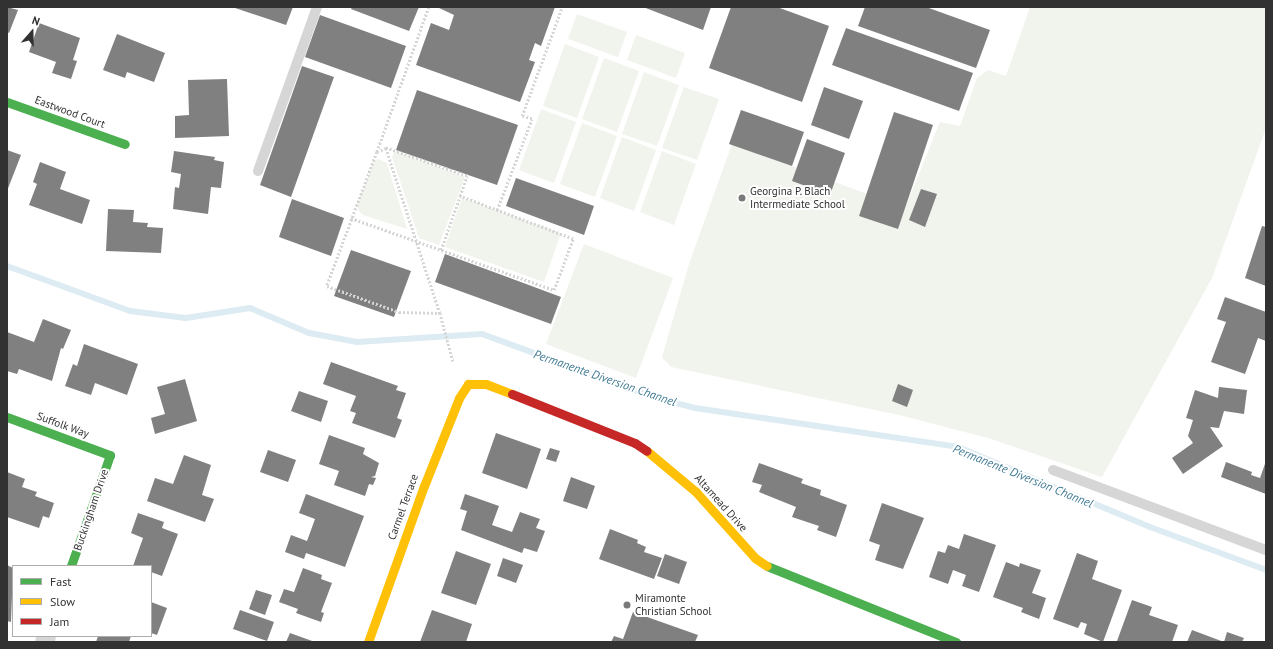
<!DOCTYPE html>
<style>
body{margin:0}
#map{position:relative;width:1273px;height:649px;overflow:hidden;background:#fff;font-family:"PT Sans",sans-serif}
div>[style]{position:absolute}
.green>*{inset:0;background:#f1f4ed}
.stream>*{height:6px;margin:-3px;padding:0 3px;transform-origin:3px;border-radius:3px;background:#ddebf2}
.building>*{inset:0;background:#808080}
.path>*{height:2.5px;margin-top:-1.25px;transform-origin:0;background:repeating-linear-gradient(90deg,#d5d5d5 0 2px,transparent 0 4px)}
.lane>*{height:10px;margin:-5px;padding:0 5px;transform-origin:5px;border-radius:5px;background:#d6d6d6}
.street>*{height:19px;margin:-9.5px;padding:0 9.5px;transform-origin:9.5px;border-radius:9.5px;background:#d6d6d6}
.fast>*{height:9px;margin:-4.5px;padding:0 4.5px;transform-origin:4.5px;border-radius:4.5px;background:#4caf50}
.slow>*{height:9px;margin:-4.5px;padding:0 4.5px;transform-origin:4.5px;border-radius:4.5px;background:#ffc107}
.jam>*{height:9px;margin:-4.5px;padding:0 4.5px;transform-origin:4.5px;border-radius:4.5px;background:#c62828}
.dots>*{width:11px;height:11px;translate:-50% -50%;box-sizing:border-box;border:2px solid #fff;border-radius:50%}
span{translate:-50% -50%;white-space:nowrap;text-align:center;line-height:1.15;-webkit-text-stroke:4px #fff;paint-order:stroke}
.street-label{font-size:11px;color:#323232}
.poi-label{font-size:11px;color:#323232}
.left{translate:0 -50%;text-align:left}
.water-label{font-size:12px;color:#407a94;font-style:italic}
.frame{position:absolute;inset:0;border:8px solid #323232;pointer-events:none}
.legend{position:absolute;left:12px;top:565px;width:140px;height:72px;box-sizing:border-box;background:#fff;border:1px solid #adadad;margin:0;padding:5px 7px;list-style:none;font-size:12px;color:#323232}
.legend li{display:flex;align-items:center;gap:8px;height:20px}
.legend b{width:20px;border:1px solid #adadad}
.north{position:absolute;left:12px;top:12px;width:40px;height:40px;-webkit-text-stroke:3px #fff;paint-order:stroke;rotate:20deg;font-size:11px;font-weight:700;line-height:16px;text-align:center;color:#323232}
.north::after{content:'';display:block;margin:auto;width:14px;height:18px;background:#323232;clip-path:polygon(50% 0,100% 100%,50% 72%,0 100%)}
</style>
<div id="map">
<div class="green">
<div style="clip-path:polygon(1030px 7px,1266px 7px,1266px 128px,1212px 278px,1102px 477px,988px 438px,899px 415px,671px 367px,662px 357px,689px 264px,732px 144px,905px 208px,940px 122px,960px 126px,977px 78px,988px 70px,1006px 76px)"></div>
<div style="clip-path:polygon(577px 14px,627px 32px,618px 57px,568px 39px)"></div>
<div style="clip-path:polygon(636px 35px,685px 53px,676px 78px,627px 60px)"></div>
<div style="clip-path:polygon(565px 44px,599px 57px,577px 118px,543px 106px)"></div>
<div style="clip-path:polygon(604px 58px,639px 71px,617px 132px,582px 119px)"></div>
<div style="clip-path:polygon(644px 72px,679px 85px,657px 146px,622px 134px)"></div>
<div style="clip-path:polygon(684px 87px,719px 99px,697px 160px,662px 148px)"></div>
<div style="clip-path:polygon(541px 109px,576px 122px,554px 183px,519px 170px)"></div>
<div style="clip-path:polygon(582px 123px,617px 136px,595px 197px,560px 184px)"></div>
<div style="clip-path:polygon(622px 137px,656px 150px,634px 211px,600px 198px)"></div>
<div style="clip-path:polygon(395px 151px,465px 177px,439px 245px,419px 238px,392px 157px)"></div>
<div style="clip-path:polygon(662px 151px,696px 164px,674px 225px,640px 212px)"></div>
<div style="clip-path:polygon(378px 159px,387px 163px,407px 229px,363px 215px,359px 211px,357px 205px,374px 161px)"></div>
<div style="clip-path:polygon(462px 198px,561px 233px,544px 282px,445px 247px)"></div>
<div style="clip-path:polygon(584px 244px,673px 278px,636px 378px,546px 344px)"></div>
</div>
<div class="stream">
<div style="left:7px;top:266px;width:131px;rotate:20.1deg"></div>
<div style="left:130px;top:311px;width:56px;rotate:7.1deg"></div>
<div style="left:186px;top:318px;width:65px;rotate:-8.9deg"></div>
<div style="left:250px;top:308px;width:64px;rotate:23deg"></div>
<div style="left:309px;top:333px;width:49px;rotate:10.6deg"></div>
<div style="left:357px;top:342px;width:125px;rotate:-3.7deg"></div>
<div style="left:482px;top:334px;width:182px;rotate:20.2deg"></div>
<div style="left:653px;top:397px;width:43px;rotate:14.7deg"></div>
<div style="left:695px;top:408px;width:266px;rotate:8.4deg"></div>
<div style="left:958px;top:447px;width:208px;rotate:22.6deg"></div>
<div style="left:1150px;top:527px;width:124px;rotate:20.3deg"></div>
</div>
<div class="building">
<div style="clip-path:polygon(7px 7px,18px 10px,9px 33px,7px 32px)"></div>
<div style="clip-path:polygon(232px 7px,293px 7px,286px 25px)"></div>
<div style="clip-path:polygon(352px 7px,419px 7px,409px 31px,351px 9px)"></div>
<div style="clip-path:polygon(437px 7px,555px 7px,541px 46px,535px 43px,529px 60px,535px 62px,520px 102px,416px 65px,431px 23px,449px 30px,454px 15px)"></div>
<div style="clip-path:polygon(643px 7px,711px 7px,703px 30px)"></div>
<div style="clip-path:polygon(731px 7px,777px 7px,829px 26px,802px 102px,709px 68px)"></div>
<div style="clip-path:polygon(865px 7px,926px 7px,990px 30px,976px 68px,858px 26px)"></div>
<div style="clip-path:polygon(320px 15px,406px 46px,391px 88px,305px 57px)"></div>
<div style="clip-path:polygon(39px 23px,80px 38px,73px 60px,77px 61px,71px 79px,52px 73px,56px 62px,29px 52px)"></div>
<div style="clip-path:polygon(846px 28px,973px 73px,959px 111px,832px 65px)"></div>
<div style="clip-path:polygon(117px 34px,165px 53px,154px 82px,127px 72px,125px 78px,103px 70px)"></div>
<div style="clip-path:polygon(302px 66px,334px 77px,291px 197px,260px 185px)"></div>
<div style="clip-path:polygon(227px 79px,229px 136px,175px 138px,175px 116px,189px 115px,188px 80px)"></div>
<div style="clip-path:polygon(824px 87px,863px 101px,849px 139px,811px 125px)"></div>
<div style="clip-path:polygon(417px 90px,518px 125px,497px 185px,396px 150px)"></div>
<div style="clip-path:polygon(741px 110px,804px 132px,792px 166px,729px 144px)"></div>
<div style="clip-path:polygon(894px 112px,933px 125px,898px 229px,859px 216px)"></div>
<div style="clip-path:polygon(807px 139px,845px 153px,830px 195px,792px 181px)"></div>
<div style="clip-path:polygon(7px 150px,21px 155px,7px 191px)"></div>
<div style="clip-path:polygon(174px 151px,215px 157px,214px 160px,224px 162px,221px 188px,211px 187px,208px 214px,173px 209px,175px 187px,179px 188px,181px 174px,171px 172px)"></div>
<div style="clip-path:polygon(40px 162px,66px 172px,60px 189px,90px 200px,82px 224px,29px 205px,37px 184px,33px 182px)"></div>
<div style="clip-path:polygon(516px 178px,594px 206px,584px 235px,506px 206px)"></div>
<div style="clip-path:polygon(921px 189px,937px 194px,925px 227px,909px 220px)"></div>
<div style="clip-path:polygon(292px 199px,344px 218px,331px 256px,279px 237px)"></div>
<div style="clip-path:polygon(108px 209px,134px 210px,133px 222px,148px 223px,147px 227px,163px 228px,161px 253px,106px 251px)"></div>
<div style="clip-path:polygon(1262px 226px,1266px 227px,1266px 286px,1245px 278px)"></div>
<div style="clip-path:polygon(351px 250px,411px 271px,394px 317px,334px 296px)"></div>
<div style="clip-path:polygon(445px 254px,561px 297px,551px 324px,435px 282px)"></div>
<div style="clip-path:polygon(1225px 297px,1266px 312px,1266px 341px,1258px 338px,1245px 374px,1211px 362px,1226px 322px,1217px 319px)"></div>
<div style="clip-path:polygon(43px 319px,71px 330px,63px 349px,61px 348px,52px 381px,19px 369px,17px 374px,7px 371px,7px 332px,34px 342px)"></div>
<div style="clip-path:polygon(84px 344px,138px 364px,127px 395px,95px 383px,91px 395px,65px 386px,73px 364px,77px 366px)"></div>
<div style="clip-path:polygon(331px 362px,398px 386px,396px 390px,406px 393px,397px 418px,402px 420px,395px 438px,352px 423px,356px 413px,350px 411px,356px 396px,323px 384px)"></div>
<div style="clip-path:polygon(185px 379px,197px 421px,155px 434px,151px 418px,165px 414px,157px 387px)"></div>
<div style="clip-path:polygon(898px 384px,913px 390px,907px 407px,892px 401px)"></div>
<div style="clip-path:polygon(1219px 387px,1247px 390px,1244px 414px,1224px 411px,1219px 428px,1210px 427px,1223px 446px,1183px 474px,1172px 458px,1193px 443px,1188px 436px,1193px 420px,1186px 418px,1195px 390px,1218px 398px)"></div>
<div style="clip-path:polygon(299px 391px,328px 401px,321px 422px,291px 411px)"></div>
<div style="clip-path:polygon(496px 433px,541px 449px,527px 489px,482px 473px)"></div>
<div style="clip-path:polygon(329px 435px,365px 448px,363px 454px,379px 463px,375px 476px,371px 477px,376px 478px,373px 485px,369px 484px,365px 496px,334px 485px,339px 471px,319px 464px)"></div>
<div style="clip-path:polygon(550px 448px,560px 451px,556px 462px,546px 459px)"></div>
<div style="clip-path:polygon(268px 450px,296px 460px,288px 482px,260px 472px)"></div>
<div style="clip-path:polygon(184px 455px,211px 465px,202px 495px,214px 499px,205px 522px,147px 501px,155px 478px,173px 484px)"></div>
<div style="clip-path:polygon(1266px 461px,1266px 494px,1221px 477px,1226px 462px,1252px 472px,1251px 475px,1260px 478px)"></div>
<div style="clip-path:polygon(759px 463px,803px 479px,801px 483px,821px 490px,820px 495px,847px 505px,836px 537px,817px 530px,819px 526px,792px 517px,796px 507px,759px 492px,762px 485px,752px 482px)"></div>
<div style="clip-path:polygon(7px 472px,25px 479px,22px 487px,37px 492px,35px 496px,54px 503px,49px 518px,43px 516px,39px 528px,7px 517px)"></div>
<div style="clip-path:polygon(571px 477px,595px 486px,587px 509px,563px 501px)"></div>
<div style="clip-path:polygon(306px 494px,364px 516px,345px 567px,306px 553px,304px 559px,285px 552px,291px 535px,307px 541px,315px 519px,299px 513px)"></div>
<div style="clip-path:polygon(465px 494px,499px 506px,492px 525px,512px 532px,520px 512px,540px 519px,536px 528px,545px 531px,537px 552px,524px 548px,522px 553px,461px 530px,467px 511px,460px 509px)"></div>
<div style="clip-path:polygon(882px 503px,924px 518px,903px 569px,875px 560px,880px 545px,869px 541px)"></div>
<div style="clip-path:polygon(138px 513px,164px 522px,162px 528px,178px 534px,162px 576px,151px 572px,151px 566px,133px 566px,143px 538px,131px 533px)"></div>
<div style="clip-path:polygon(610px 529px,638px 540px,637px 543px,646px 547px,644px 552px,662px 558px,654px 579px,599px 559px)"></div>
<div style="clip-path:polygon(964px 534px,996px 545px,979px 592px,962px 586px,966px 575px,953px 570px,948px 584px,929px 577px,938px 551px,945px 553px,948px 545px,959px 549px)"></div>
<div style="clip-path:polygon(456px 551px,491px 564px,476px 605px,441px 593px)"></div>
<div style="clip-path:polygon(1077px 553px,1098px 561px,1092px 579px,1122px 590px,1103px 642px,1084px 634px,1087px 624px,1081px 622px,1078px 628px,1053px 619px)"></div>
<div style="clip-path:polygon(665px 554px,687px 562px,679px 584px,657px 576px)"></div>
<div style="clip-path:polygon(503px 558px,523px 565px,516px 583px,497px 576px)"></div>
<div style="clip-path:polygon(1006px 562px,1019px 567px,1020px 563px,1041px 570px,1032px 593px,1046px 598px,1039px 619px,1021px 612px,1023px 608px,993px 597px)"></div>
<div style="clip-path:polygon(7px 565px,13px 568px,11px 622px,7px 621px)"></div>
<div style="clip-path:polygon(303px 568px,322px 575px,321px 579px,332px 583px,321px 612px,324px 613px,321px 622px,296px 613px,298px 609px,279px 602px,284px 589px,294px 592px)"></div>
<div style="clip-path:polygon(256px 590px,272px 595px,265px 615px,249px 609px)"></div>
<div style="clip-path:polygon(1132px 600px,1152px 607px,1149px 615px,1178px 625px,1172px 642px,1117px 641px)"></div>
<div style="clip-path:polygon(151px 602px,167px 608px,157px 635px,151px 633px)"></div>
<div style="clip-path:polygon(240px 610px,274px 622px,267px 641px,233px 629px)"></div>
<div style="clip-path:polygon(432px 610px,472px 624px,466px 642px,420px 642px)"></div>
<div style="clip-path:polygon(633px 612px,698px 635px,695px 642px,611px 642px,614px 636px,623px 639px)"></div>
<div style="clip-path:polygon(1192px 630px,1224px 642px,1227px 632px,1244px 638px,1242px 642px,1187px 642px)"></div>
<div style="clip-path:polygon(290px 633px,315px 642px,286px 642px)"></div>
<div style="clip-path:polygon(98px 636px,131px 636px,129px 642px,96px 642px)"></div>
</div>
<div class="path">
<div style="left:429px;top:7px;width:154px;rotate:109.7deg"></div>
<div style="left:377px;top:152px;width:10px;rotate:-24deg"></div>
<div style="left:386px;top:148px;width:174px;rotate:71.9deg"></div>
<div style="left:440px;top:313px;width:50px;rotate:74.8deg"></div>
<div style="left:377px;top:152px;width:143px;rotate:110.5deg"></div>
<div style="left:327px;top:286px;width:77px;rotate:19.9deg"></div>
<div style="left:399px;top:312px;width:41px;rotate:1.4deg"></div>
<div style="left:497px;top:210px;width:97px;rotate:-69deg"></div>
<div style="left:532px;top:119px;width:10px;rotate:-163deg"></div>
<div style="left:522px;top:116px;width:116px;rotate:-69.8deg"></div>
<div style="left:351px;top:218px;width:215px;rotate:19.5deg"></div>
<div style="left:554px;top:290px;width:54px;rotate:-69.6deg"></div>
<div style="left:573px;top:239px;width:121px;rotate:-159.2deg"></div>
<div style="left:460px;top:196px;width:21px;rotate:-71deg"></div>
<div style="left:467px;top:176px;width:86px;rotate:-160.9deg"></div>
<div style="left:441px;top:250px;width:57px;rotate:-70.6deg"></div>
</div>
<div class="lane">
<div style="left:258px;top:171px;width:174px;rotate:-70.2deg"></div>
<div style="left:1053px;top:470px;width:228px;rotate:20.6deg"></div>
</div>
<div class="street">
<div style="left:44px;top:642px;width:6px;rotate:-72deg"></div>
</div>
<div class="fast">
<div style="left:7px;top:102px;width:125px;rotate:19.6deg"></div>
<div style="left:7px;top:417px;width:110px;rotate:20.3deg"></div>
<div style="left:110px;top:455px;width:118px;rotate:109.4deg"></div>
<div style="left:767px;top:566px;width:204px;rotate:21.9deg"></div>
</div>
<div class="slow">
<div style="left:647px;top:451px;width:64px;rotate:39.9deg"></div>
<div style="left:696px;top:492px;width:89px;rotate:48.2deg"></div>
<div style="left:755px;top:558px;width:14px;rotate:34deg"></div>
<div style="left:368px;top:642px;width:166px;rotate:-70.3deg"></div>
<div style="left:424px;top:486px;width:95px;rotate:-68.3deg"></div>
<div style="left:459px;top:398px;width:17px;rotate:-57deg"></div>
<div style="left:468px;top:384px;width:18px"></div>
<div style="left:486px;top:384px;width:28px;rotate:21deg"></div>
</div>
<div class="jam">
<div style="left:512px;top:394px;width:132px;rotate:21.7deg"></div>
<div style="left:635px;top:443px;width:14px;rotate:34deg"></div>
</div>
<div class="dots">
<div style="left:742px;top:198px;background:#7a7a7a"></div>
<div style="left:627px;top:605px;background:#7a7a7a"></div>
</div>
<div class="street-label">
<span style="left:70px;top:112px;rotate:20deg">Eastwood Court</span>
<span style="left:63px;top:425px;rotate:20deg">Suffolk Way</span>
<span style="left:721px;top:503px;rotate:48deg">Altamead Drive</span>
<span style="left:403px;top:507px;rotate:-70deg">Carmel Terrace</span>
<span style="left:91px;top:510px;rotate:-71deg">Buckingham Drive</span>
</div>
<div class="poi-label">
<span class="left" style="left:750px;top:198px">Georgina P. Blach<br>Intermediate School</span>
<span class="left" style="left:635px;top:605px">Miramonte<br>Christian School</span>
</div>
<div class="water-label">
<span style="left:605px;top:378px;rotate:19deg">Permanente Diversion Channel</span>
<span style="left:1023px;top:476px;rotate:22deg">Permanente Diversion Channel</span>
</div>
<div class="frame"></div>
<ul class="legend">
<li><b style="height:5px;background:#4caf50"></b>Fast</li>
<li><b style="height:5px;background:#ffc107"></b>Slow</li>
<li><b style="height:5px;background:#c62828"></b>Jam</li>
</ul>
<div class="north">N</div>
</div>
